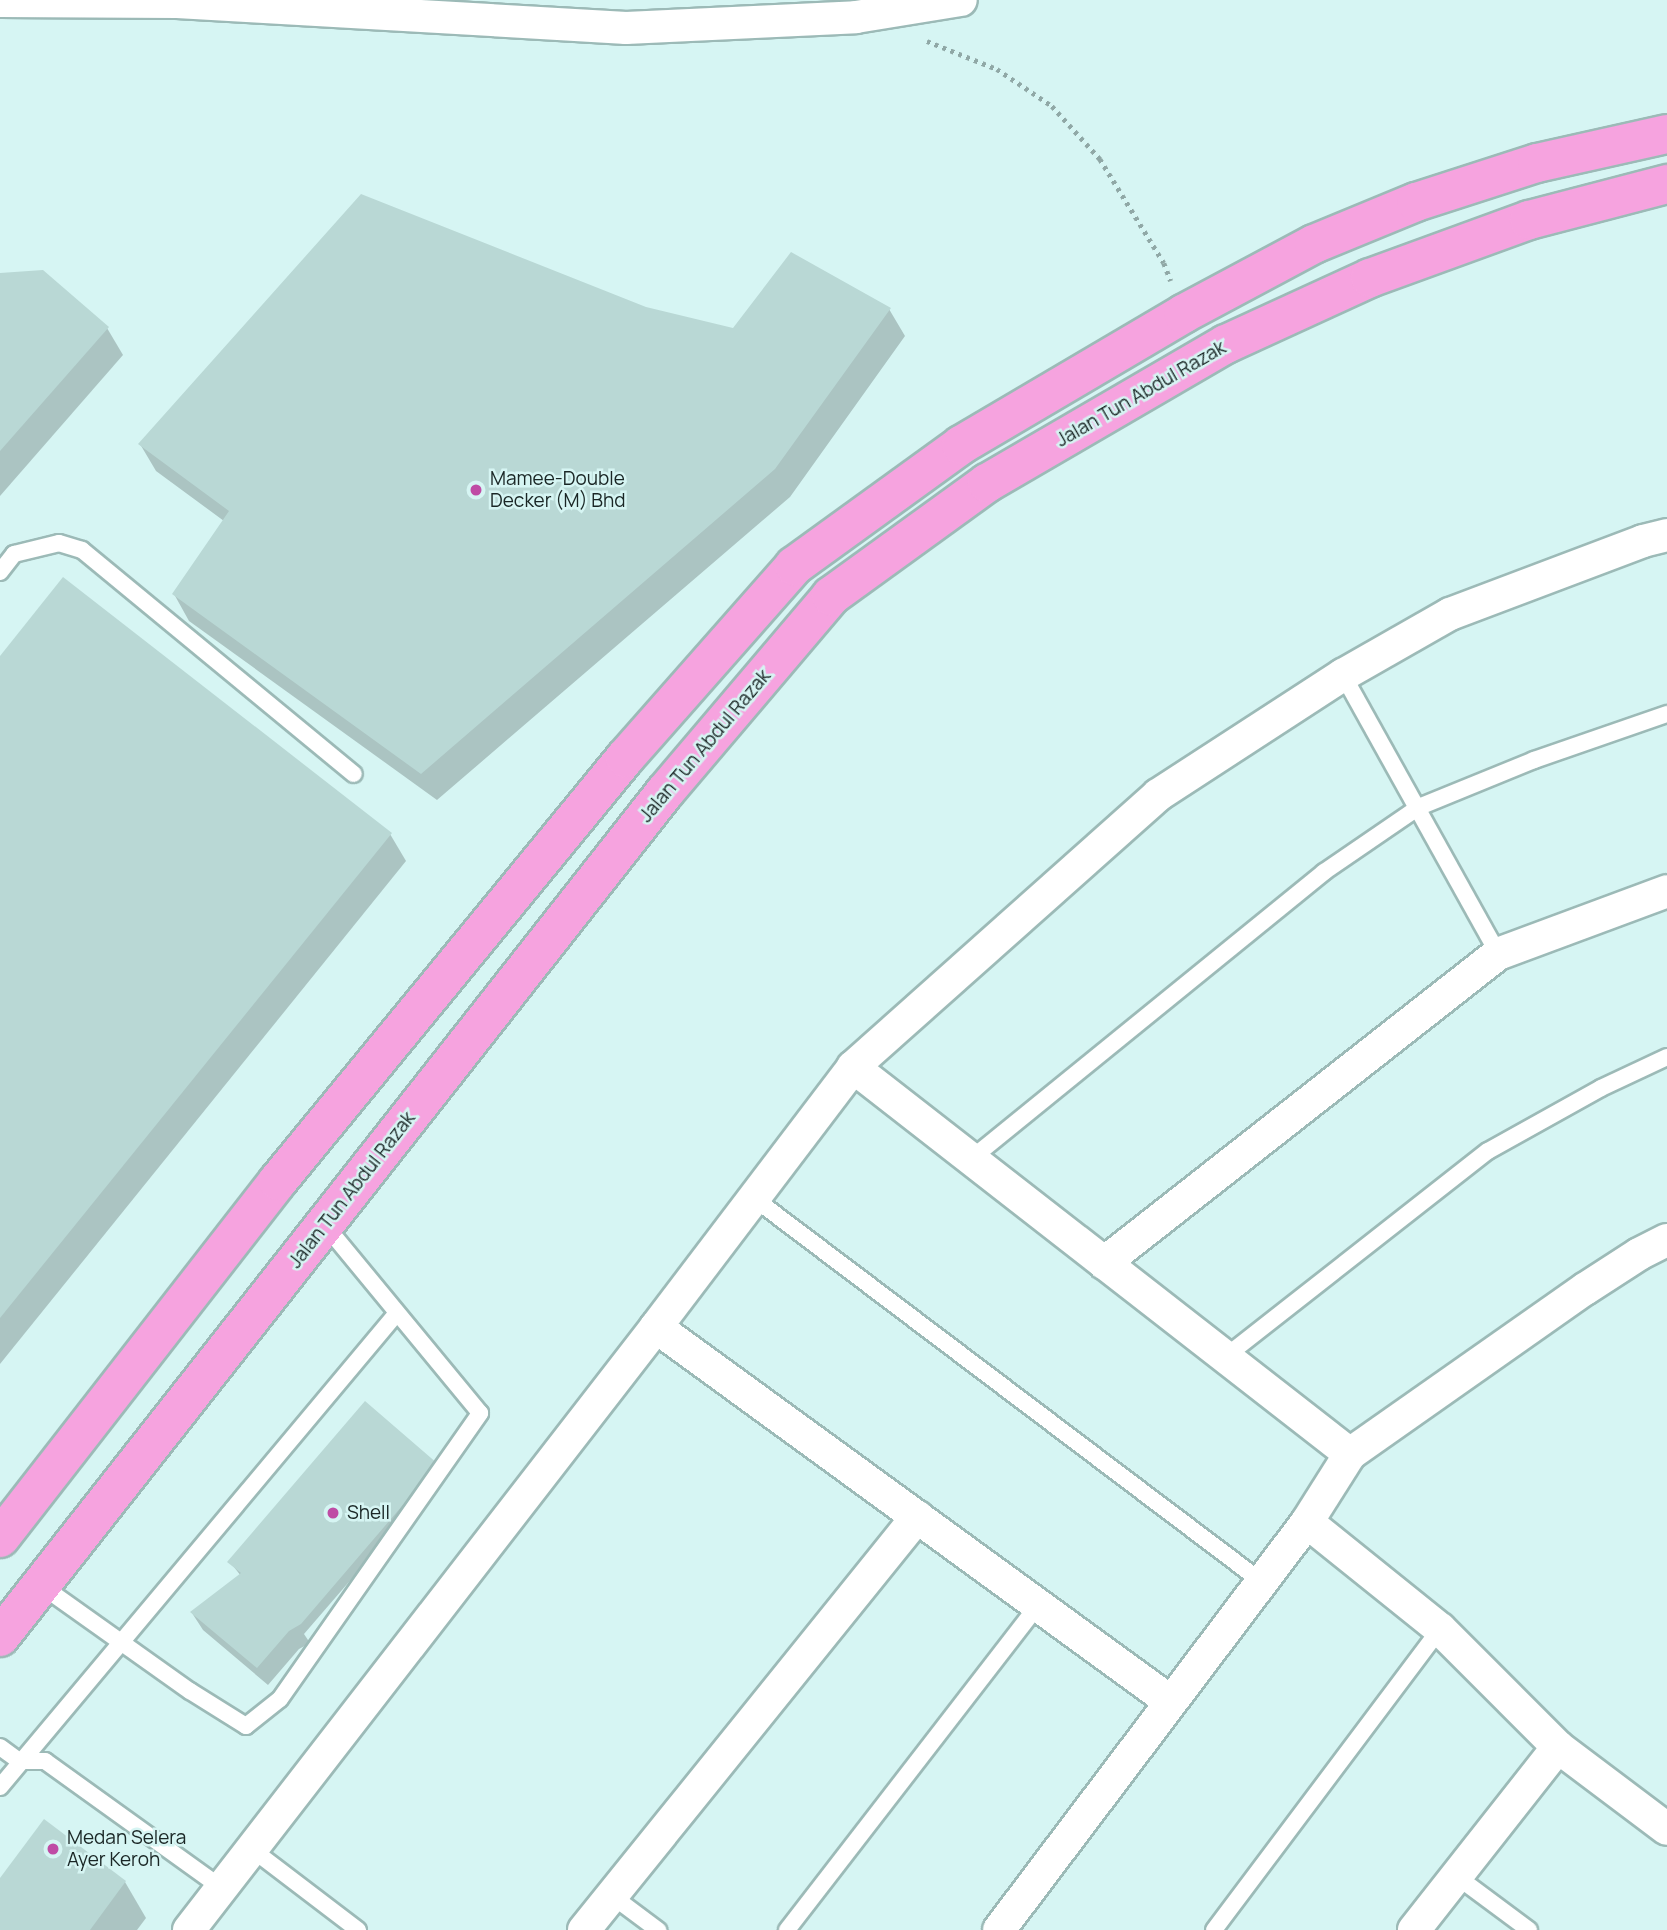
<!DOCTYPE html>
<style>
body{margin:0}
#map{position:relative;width:1667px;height:1930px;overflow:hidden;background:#d6f5f3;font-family:Manrope,sans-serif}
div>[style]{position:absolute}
.shadow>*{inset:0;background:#0003}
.building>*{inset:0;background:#b9d8d5}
.path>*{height:4.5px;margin-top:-2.25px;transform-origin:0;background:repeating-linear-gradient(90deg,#90a8a6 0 3.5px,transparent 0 8.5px)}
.roads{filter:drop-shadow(2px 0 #9cbab7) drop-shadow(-2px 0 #9cbab7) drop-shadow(0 2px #9cbab7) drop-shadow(0 -2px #9cbab7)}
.lane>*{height:16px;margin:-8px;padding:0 8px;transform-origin:8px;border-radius:8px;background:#fff}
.street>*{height:32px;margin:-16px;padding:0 16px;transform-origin:16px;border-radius:16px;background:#fff}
.highway>*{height:38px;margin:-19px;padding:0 19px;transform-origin:19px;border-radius:19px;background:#f6a3df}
.dots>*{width:19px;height:19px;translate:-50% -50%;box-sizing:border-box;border:4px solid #d6f5f3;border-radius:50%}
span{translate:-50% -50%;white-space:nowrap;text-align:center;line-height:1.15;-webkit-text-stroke:5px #d6f5f3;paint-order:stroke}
.street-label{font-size:19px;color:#1a2625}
.poi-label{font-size:19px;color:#1a2625}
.left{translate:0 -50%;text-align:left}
</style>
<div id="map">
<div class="shadow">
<div style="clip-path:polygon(0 275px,107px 328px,123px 355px,0 496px)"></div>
<div style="clip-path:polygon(646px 308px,734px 330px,889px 309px,905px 336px,790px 497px,437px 800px,189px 621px,174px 594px,224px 521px,156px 471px,140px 444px)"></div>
<div style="clip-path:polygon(0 659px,390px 834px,406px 861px,0 1364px)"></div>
<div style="clip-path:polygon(442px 1474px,304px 1634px,310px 1643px,299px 1649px,268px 1685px,203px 1630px,192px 1613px,241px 1576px,230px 1562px)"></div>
<div style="clip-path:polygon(0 1881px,125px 1882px,146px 1918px,137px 1930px,0 1930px)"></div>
</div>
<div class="building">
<div style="clip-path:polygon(361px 194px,646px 307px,733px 328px,791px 252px,891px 308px,775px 469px,421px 774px,172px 594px,229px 511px,138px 444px)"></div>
<div style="clip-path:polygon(43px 270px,109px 327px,0 451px,0 273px)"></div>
<div style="clip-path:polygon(63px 577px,392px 833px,0 1318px,0 656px)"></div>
<div style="clip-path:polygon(365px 1401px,438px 1464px,301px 1624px,289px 1631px,257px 1668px,190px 1612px,241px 1573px,227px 1562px)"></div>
<div style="clip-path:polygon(44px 1819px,126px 1881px,90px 1930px,0 1930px,0 1878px)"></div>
</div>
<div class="path">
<div style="left:927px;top:41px;width:75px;rotate:21.8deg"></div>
<div style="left:997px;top:69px;width:66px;rotate:33.9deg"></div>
<div style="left:1052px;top:106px;width:72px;rotate:47.8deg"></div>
<div style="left:1100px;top:159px;width:122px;rotate:58.4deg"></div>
<div style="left:1164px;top:263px;width:19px;rotate:69deg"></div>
</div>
<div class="roads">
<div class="lane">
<div style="left:0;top:572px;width:23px;rotate:-52deg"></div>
<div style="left:14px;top:554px;width:46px;rotate:-13.7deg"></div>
<div style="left:59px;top:543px;width:24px;rotate:17deg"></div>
<div style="left:82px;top:550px;width:352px;rotate:39.5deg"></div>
<div style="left:1343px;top:675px;width:319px;rotate:60.9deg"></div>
<div style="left:971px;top:1159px;width:455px;rotate:-39.1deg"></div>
<div style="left:1324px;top:872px;width:115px;rotate:-34.4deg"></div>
<div style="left:1419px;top:807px;width:124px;rotate:-22.2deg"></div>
<div style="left:1534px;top:760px;width:141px;rotate:-19.1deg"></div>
<div style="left:755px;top:1199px;width:635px;rotate:37.07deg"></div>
<div style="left:1225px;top:1357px;width:334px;rotate:-38.1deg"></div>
<div style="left:1488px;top:1151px;width:129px;rotate:-29.1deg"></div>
<div style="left:1601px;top:1088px;width:73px;rotate:-25.2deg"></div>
<div style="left:42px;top:1586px;width:181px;rotate:35.4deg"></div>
<div style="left:190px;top:1691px;width:66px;rotate:32deg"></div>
<div style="left:246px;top:1726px;width:43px;rotate:-38.5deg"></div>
<div style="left:280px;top:1699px;width:349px;rotate:-55deg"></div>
<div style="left:480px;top:1413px;width:244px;rotate:-129.5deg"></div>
<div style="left:0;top:1747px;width:24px;rotate:36deg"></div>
<div style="left:19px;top:1761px;width:26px"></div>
<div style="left:45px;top:1761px;width:218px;rotate:35.7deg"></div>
<div style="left:0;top:1787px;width:618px;rotate:-50.05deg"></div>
<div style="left:253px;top:1850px;width:132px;rotate:37.3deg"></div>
<div style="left:1455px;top:1875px;width:92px;rotate:36.6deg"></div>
<div style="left:611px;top:1895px;width:59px;rotate:36.7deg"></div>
<div style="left:787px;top:1930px;width:411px;rotate:-52.3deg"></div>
<div style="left:1214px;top:1930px;width:376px;rotate:-53.1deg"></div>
</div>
<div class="street">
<div style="left:0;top:1px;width:177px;rotate:0.3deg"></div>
<div style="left:177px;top:2px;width:450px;rotate:3.3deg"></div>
<div style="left:626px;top:28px;width:230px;rotate:-2.7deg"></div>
<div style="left:856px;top:17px;width:106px;rotate:-9.2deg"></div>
<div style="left:853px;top:1067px;width:630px;rotate:37.91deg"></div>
<div style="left:1104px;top:1263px;width:501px;rotate:-38.11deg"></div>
<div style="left:1498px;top:954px;width:180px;rotate:-20.4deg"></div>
<div style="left:656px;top:1327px;width:637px;rotate:36.06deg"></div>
<div style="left:1307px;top:1522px;width:171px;rotate:38.8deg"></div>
<div style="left:1440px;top:1629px;width:167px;rotate:45deg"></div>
<div style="left:1558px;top:1747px;width:136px;rotate:37deg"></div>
<div style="left:189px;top:1930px;width:763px;rotate:-52.24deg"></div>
<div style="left:656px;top:1327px;width:326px;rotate:-52.8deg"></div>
<div style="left:853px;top:1067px;width:409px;rotate:-41.7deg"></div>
<div style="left:1158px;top:795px;width:221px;rotate:-33deg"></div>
<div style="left:1343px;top:675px;width:123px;rotate:-29.7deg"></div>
<div style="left:1450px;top:614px;width:206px;rotate:-20.7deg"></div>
<div style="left:1643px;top:541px;width:25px;rotate:-14deg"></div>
<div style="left:584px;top:1930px;width:531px;rotate:-51.12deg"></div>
<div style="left:999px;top:1930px;width:511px;rotate:-52.95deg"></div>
<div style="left:1307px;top:1522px;width:80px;rotate:-57.7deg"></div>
<div style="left:1350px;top:1454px;width:287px;rotate:-35.1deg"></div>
<div style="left:1585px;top:1289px;width:64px;rotate:-32.9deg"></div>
<div style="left:1639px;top:1254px;width:31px;rotate:-27deg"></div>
<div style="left:1414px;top:1930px;width:233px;rotate:-51.8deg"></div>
</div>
<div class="highway">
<div style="left:0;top:1538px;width:452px;rotate:-52.1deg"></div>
<div style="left:278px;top:1181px;width:547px;rotate:-50.64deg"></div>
<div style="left:625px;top:758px;width:256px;rotate:-48.6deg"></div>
<div style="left:794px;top:566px;width:206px;rotate:-35.9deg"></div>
<div style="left:961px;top:445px;width:258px;rotate:-30.5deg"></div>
<div style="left:1183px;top:314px;width:149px;rotate:-28.1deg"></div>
<div style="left:1314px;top:244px;width:110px;rotate:-22.4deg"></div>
<div style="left:1416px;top:202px;width:127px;rotate:-17.9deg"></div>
<div style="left:1537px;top:163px;width:133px;rotate:-12.6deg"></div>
<div style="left:0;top:1637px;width:1075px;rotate:-51.8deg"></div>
<div style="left:665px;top:792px;width:257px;rotate:-49.7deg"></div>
<div style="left:831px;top:596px;width:193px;rotate:-35.9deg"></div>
<div style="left:987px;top:483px;width:276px;rotate:-30.2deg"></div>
<div style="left:1226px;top:344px;width:158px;rotate:-24.6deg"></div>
<div style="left:1370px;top:278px;width:169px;rotate:-20deg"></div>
<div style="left:1529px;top:220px;width:143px;rotate:-14.6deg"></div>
</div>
</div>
<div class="dots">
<div style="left:476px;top:490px;background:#bf4ca5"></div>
<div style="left:333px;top:1513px;background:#bf4ca5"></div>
<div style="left:53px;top:1849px;background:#bf4ca5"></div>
</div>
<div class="street-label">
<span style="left:1141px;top:394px;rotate:-30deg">Jalan Tun Abdul Razak</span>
<span style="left:705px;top:746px;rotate:-50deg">Jalan Tun Abdul Razak</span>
<span style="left:352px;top:1190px;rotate:-52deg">Jalan Tun Abdul Razak</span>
</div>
<div class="poi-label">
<span class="left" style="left:490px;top:490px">Mamee-Double<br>Decker (M) Bhd</span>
<span class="left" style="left:347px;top:1513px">Shell</span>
<span class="left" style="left:67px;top:1849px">Medan Selera<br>Ayer Keroh</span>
</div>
</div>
